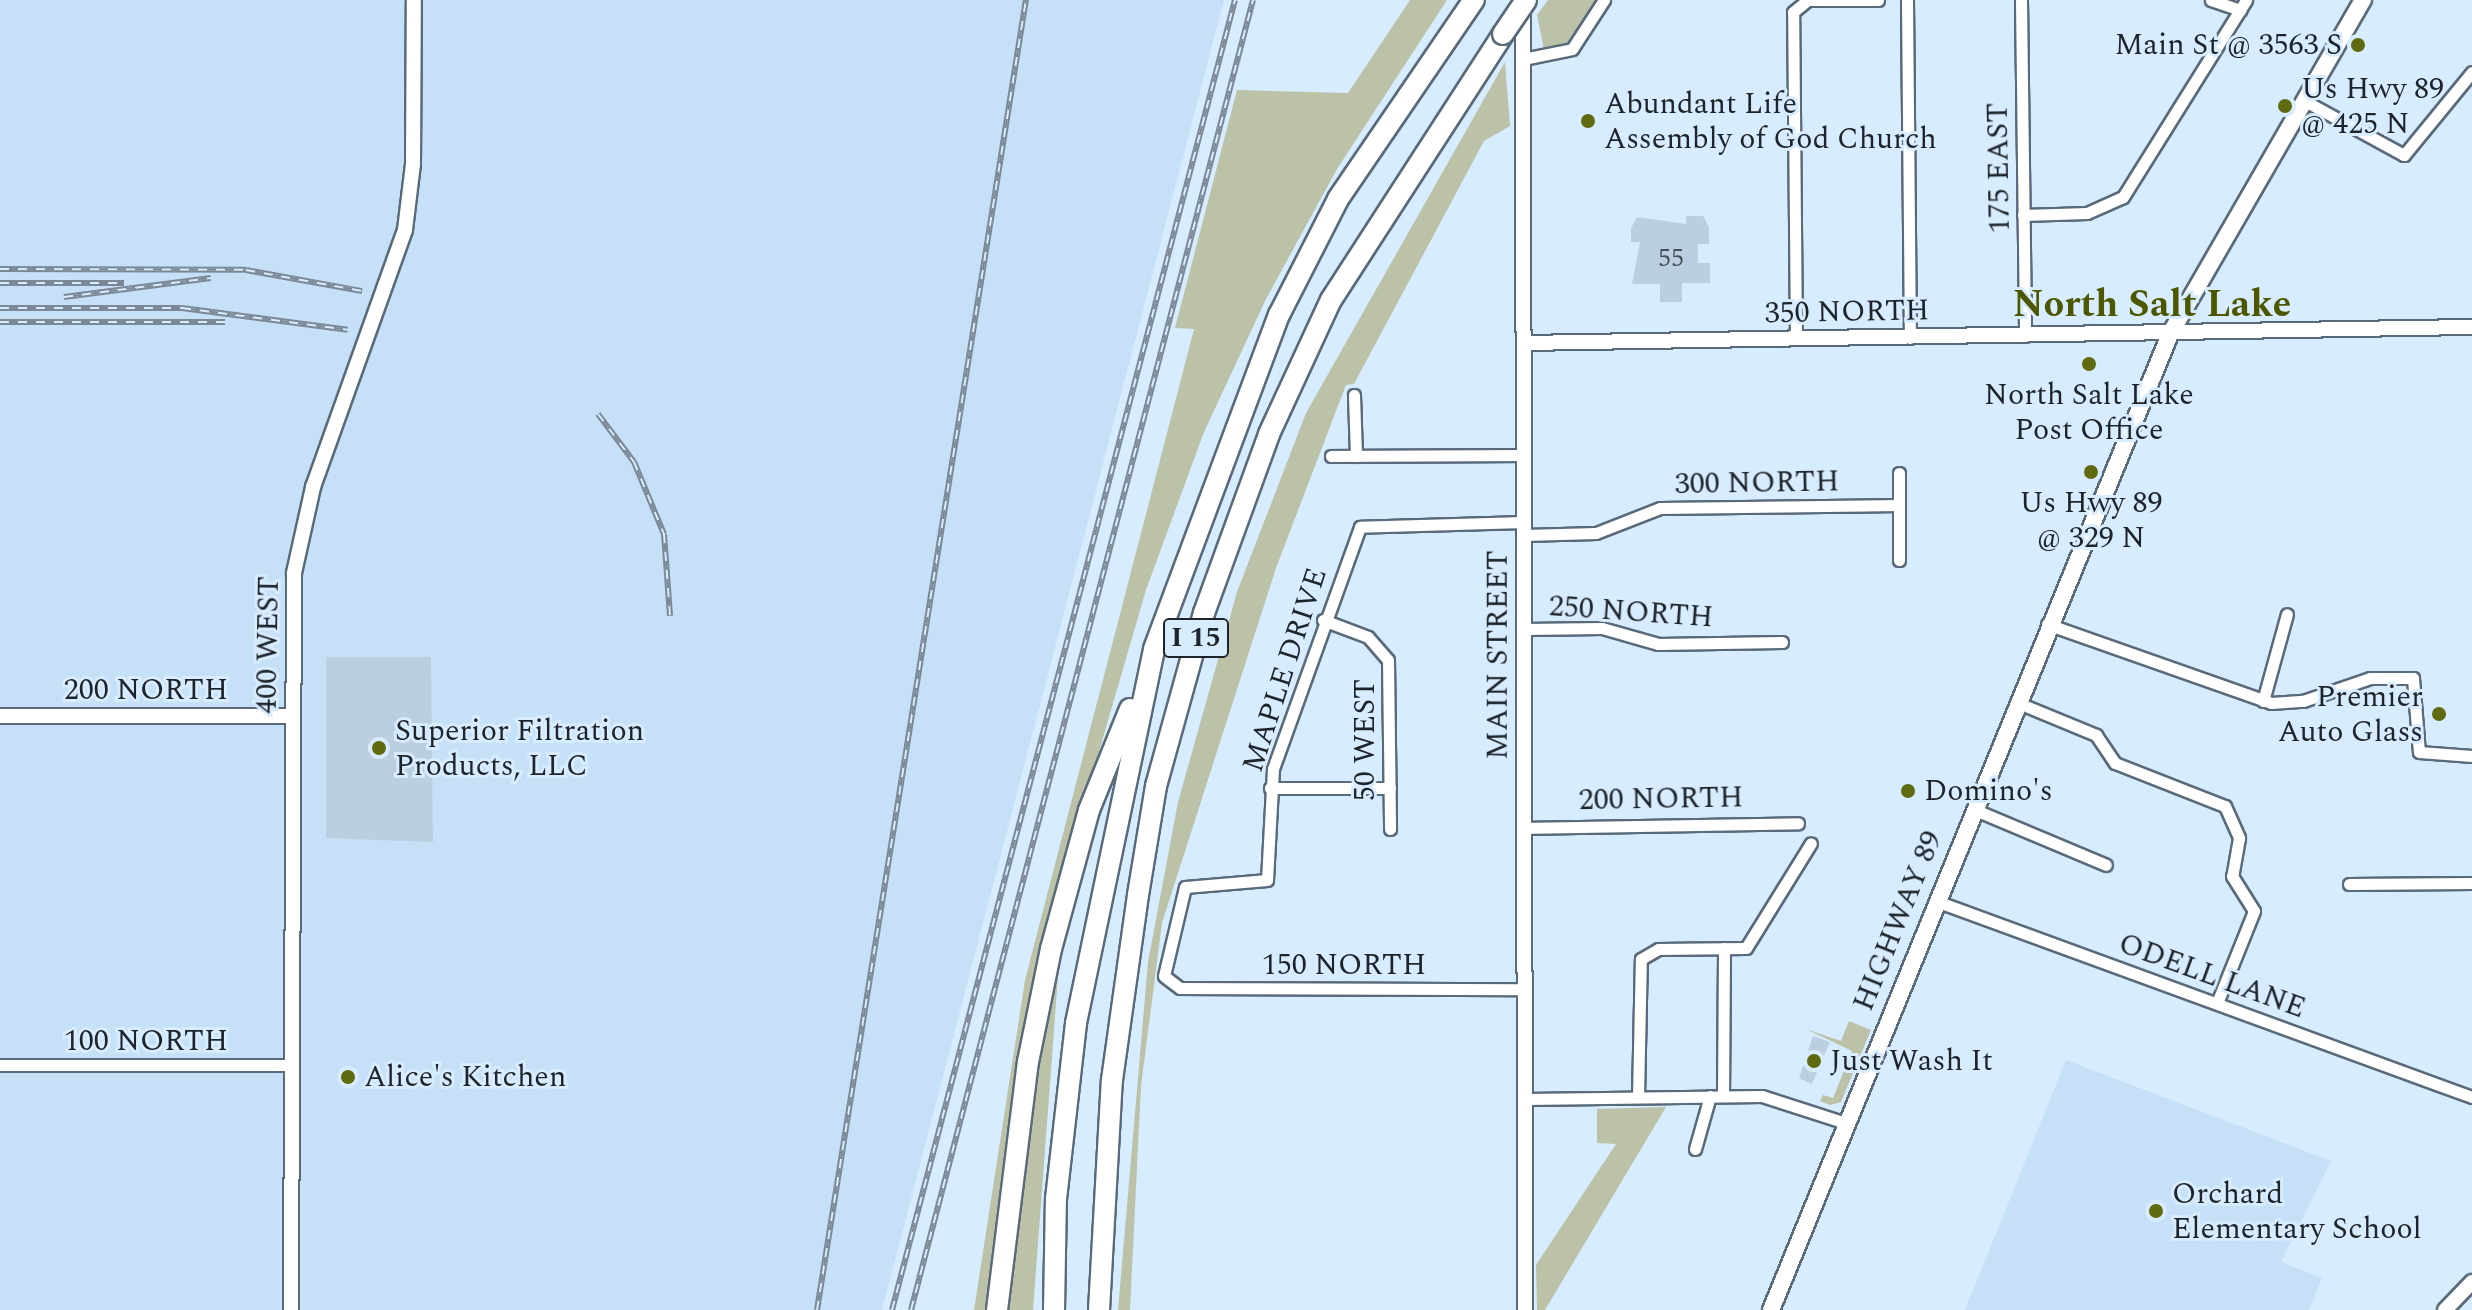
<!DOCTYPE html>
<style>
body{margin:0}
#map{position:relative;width:2472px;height:1310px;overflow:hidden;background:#d8ecff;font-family:Spectral,serif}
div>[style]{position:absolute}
.built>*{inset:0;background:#c6e0f8}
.green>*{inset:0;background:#bcc2a7}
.building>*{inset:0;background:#bccfe1}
.roads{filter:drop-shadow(2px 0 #596a7a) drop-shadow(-2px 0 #596a7a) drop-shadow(0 2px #596a7a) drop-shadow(0 -2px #596a7a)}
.street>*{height:11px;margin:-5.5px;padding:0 5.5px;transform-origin:5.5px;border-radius:5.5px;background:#fff}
.secondary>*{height:14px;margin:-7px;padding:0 7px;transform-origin:7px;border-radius:7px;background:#fff}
.primary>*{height:16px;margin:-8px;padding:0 8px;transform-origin:8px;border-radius:8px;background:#fff}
.highway>*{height:20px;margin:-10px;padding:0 10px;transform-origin:10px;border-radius:10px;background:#fff}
.rail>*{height:6px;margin-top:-3px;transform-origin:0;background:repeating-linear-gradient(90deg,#d8ecff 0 9px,#7b8996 0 18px);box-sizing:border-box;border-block:2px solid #7b8996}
.bridges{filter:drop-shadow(2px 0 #596a7a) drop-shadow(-2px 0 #596a7a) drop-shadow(0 2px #596a7a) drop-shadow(0 -2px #596a7a)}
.highway-bridge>*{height:20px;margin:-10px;padding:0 10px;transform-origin:10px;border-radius:10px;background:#fff}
.dots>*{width:22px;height:22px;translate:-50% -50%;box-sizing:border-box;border:4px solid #d8ecff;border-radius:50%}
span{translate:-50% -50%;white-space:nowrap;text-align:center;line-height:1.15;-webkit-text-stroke:6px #d8ecff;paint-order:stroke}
.number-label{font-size:26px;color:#454f58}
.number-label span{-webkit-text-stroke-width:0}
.shield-label span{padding:2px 6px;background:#d8ecff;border:2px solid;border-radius:6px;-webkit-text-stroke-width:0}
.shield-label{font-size:28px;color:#1d242b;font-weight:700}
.poi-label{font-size:30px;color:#1d242b}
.right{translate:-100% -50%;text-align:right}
.left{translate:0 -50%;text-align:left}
.street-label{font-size:30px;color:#1d242b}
.district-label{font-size:38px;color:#4d5700;font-weight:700}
</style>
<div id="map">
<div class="built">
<div style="clip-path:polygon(0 0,1224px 0,882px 1310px,0 1310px)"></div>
<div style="clip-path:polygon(2066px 1060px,2331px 1161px,2281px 1262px,2322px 1278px,2309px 1310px,1965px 1310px)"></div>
</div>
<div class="green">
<div style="clip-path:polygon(1410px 0,1447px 0,1337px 169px,1266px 299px,1204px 432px,1146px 590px,1084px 803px,989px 1310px,974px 1310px,1025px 980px,1194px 329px,1175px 328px,1237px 90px,1348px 93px)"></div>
<div style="clip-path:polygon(1548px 0,1595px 0,1566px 45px,1544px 50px,1537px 15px)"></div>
<div style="clip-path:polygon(1505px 62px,1510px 126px,1484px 141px,1354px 384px,1346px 385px,1276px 568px,1162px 923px,1141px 1086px,1130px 1310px,1118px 1310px,1148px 962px,1178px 802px,1237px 592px,1306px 413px)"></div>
<div style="clip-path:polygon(1059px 963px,1033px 1310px,1005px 1310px,1035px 1081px)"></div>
<div style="clip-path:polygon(1849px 1021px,1871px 1030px,1841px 1102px,1830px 1105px,1820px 1101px,1823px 1095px,1833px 1098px,1852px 1051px,1806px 1029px,1841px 1041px)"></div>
<div style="clip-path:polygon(1666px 1107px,1545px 1310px,1537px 1310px,1536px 1265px,1616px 1144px,1597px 1143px,1597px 1109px)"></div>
</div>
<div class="building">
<div style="clip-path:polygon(1686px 216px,1703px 216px,1709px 227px,1709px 244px,1698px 244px,1698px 263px,1710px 263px,1710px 283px,1682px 283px,1682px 302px,1660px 302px,1660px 284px,1632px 284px,1640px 242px,1631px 242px,1631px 228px,1637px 217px,1686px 224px)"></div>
<div style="clip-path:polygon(326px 657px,431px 657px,433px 842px,326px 838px)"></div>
<div style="clip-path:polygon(1813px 1036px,1830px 1042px,1812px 1084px,1799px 1078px)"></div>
</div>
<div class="roads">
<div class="street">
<div style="left:1907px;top:0;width:338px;rotate:89.5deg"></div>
<div style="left:2021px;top:0;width:336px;rotate:89.3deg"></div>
<div style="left:2211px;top:0;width:31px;rotate:19deg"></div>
<div style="left:1523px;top:59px;width:50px;rotate:-11.5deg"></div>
<div style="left:1572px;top:49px;width:59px;rotate:-56.9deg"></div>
<div style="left:2303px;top:100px;width:115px;rotate:28.6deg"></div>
<div style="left:2404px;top:155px;width:107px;rotate:-50.7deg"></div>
<div style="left:2023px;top:215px;width:64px;rotate:-1.8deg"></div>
<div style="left:2087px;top:213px;width:39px;rotate:-24deg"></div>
<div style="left:2123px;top:197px;width:232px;rotate:-58deg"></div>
<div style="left:1796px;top:339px;width:327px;rotate:-90.5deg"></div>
<div style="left:1793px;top:12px;width:19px;rotate:-39deg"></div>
<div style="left:1808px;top:0;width:70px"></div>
<div style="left:1354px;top:395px;width:61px;rotate:88.1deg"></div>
<div style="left:1331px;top:456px;width:193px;rotate:-0.3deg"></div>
<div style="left:1899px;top:473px;width:87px;rotate:90deg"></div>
<div style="left:1524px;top:522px;width:164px;rotate:178.3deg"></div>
<div style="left:1360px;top:527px;width:257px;rotate:109.8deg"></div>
<div style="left:1273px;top:769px;width:111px;rotate:93.1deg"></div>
<div style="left:1267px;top:880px;width:82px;rotate:175.1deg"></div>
<div style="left:1185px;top:887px;width:91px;rotate:103.3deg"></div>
<div style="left:1164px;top:976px;width:20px;rotate:37deg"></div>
<div style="left:1180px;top:988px;width:345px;rotate:0.2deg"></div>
<div style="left:1524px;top:535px;width:72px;rotate:-1.6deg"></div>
<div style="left:1596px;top:533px;width:69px;rotate:-21.3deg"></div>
<div style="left:1660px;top:508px;width:239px;rotate:-0.7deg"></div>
<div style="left:1323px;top:620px;width:48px;rotate:20.7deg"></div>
<div style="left:1368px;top:637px;width:30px;rotate:49deg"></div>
<div style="left:1388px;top:660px;width:169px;rotate:89.3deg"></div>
<div style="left:2047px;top:624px;width:238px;rotate:19.4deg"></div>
<div style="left:2271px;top:703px;width:32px;rotate:-4deg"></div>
<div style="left:2303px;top:701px;width:71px;rotate:-18.9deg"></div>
<div style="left:2370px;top:678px;width:43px"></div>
<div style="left:2413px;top:678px;width:74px;rotate:85.4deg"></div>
<div style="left:2419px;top:752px;width:53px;rotate:4.3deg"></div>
<div style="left:1524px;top:629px;width:78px;rotate:-0.7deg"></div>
<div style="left:1602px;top:628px;width:58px;rotate:15.9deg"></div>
<div style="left:1658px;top:644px;width:124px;rotate:-0.9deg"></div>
<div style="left:2263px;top:701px;width:90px;rotate:-74.6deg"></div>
<div style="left:2016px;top:702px;width:87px;rotate:22.4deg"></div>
<div style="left:2096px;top:735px;width:34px;rotate:56deg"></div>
<div style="left:2115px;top:763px;width:118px;rotate:21.4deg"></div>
<div style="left:2225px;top:806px;width:35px;rotate:66deg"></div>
<div style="left:2239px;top:838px;width:39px;rotate:100deg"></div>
<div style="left:2232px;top:876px;width:41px;rotate:57.8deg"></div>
<div style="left:2254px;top:911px;width:99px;rotate:111.9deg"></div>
<div style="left:1270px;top:788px;width:120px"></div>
<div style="left:1973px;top:809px;width:144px;rotate:22.8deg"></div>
<div style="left:1525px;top:828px;width:273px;rotate:-1deg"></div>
<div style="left:2349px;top:884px;width:123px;rotate:-0.5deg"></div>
<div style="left:1936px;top:901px;width:571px;rotate:20.09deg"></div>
<div style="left:0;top:1065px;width:291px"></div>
<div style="left:1723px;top:1096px;width:148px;rotate:-89.6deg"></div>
<div style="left:1638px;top:1097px;width:138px;rotate:-88.8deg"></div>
<div style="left:1641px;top:959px;width:20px;rotate:-30deg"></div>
<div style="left:1658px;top:949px;width:88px;rotate:-0.7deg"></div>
<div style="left:1746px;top:948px;width:123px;rotate:-58.2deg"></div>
<div style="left:1525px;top:1099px;width:237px;rotate:-0.7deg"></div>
<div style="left:1762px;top:1096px;width:88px;rotate:17.8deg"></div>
<div style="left:1695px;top:1149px;width:55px;rotate:-74.2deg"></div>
</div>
<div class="secondary">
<div style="left:1523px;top:6px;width:1304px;rotate:89.91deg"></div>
<div style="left:1524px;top:343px;width:948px;rotate:-0.97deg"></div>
<div style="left:0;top:716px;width:292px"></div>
<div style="left:291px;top:1310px;width:737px;rotate:-89.77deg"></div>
<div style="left:294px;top:573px;width:88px;rotate:-77.5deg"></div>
<div style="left:313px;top:487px;width:273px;rotate:-70.3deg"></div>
<div style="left:405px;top:230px;width:66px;rotate:-83.1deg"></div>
<div style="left:413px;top:164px;width:164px;rotate:-89.7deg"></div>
<div style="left:2445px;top:1310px;width:39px;rotate:-46deg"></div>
</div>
<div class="primary">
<div style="left:1771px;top:1310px;width:1054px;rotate:-67.76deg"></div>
<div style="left:2170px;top:334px;width:386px;rotate:-60deg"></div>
</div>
<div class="highway">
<div style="left:997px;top:1310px;width:250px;rotate:-82.9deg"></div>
<div style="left:1028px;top:1062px;width:115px;rotate:-78.5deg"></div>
<div style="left:1051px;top:949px;width:144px;rotate:-74.7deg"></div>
<div style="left:1089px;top:810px;width:109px;rotate:-67.9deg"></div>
<div style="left:1054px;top:1310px;width:111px;rotate:-89deg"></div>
<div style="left:1056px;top:1199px;width:177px;rotate:-83.5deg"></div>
<div style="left:1076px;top:1023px;width:382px;rotate:-78.2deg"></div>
<div style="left:1154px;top:649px;width:357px;rotate:-69.5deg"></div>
<div style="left:1279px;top:315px;width:130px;rotate:-63deg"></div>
<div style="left:1338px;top:199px;width:241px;rotate:-55.7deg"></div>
<div style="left:1099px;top:1310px;width:230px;rotate:-86.8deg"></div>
<div style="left:1112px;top:1080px;width:187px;rotate:-82deg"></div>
<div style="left:1138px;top:895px;width:110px;rotate:-80.6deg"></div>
<div style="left:1156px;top:786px;width:180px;rotate:-74.5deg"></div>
<div style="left:1204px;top:613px;width:190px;rotate:-70deg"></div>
<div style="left:1269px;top:434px;width:148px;rotate:-65.2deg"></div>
<div style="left:1331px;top:300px;width:317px;rotate:-57.1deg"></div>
</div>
</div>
<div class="rail">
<div style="left:0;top:269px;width:246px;rotate:0.2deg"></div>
<div style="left:246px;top:270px;width:118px;rotate:10.3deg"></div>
<div style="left:0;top:283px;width:124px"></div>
<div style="left:64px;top:297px;width:148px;rotate:-7.4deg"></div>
<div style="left:0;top:308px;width:182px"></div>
<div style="left:182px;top:308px;width:167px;rotate:7.5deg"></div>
<div style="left:0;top:322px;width:225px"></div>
<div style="left:598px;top:414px;width:60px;rotate:53.1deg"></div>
<div style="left:634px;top:462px;width:78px;rotate:67.4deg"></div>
<div style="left:664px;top:534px;width:82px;rotate:85.8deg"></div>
<div style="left:817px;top:1310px;width:1327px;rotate:-80.94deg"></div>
<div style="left:892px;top:1310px;width:1354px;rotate:-75.33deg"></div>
<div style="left:911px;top:1310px;width:1354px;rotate:-75.37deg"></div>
</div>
<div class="bridges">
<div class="highway-bridge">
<div style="left:1503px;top:34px;width:41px;rotate:-55.9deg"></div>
</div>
</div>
<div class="dots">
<div style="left:2358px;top:45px;background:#5f6a11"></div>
<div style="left:2285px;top:106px;background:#5f6a11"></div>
<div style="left:1588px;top:121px;background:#5f6a11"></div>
<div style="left:2089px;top:364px;background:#5f6a11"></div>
<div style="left:2091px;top:472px;background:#5f6a11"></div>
<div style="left:2439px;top:714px;background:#5f6a11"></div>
<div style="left:379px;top:748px;background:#5f6a11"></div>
<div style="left:1908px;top:791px;background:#5f6a11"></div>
<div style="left:1814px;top:1061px;background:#5f6a11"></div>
<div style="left:348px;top:1077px;background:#5f6a11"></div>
<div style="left:2156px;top:1211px;background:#5f6a11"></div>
</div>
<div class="number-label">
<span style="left:1671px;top:259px">55</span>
</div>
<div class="shield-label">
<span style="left:1196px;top:638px">I 15</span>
</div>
<div class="poi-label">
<span class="right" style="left:2342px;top:45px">Main St @ 3563 S</span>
<span class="left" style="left:2301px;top:106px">Us Hwy 89<br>@ 425 N</span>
<span class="left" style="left:1604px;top:121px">Abundant Life<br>Assembly of God Church</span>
<span style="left:2089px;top:412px">North Salt Lake<br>Post Office</span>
<span style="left:2091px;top:520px">Us Hwy 89<br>@ 329 N</span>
<span class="right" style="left:2423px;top:714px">Premier<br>Auto Glass</span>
<span class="left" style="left:395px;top:748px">Superior Filtration<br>Products, LLC</span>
<span class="left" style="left:1924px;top:791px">Domino's</span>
<span class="left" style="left:1830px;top:1061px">Just Wash It</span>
<span class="left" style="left:364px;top:1077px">Alice's Kitchen</span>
<span class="left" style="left:2172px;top:1211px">Orchard<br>Elementary School</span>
</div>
<div class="street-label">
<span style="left:1999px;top:168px;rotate:-91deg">175 EAST</span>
<span style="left:1847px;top:312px;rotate:-1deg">350 NORTH</span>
<span style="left:1757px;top:483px;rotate:-1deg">300 NORTH</span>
<span style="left:1631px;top:612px;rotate:4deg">250 NORTH</span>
<span style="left:268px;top:645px;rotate:-89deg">400 WEST</span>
<span style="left:1498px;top:655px;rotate:-90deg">MAIN STREET</span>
<span style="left:1285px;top:670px;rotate:-72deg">MAPLE DRIVE</span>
<span style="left:146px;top:690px">200 NORTH</span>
<span style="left:1365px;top:740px;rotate:-90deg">50 WEST</span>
<span style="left:1661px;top:799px;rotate:-1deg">200 NORTH</span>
<span style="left:1898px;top:921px;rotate:-68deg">HIGHWAY 89</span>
<span style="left:1344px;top:965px">150 NORTH</span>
<span style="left:2212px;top:976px;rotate:20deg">ODELL LANE</span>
<span style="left:146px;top:1041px">100 NORTH</span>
</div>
<div class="district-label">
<span style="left:2152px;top:306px">North Salt Lake</span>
</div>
</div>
